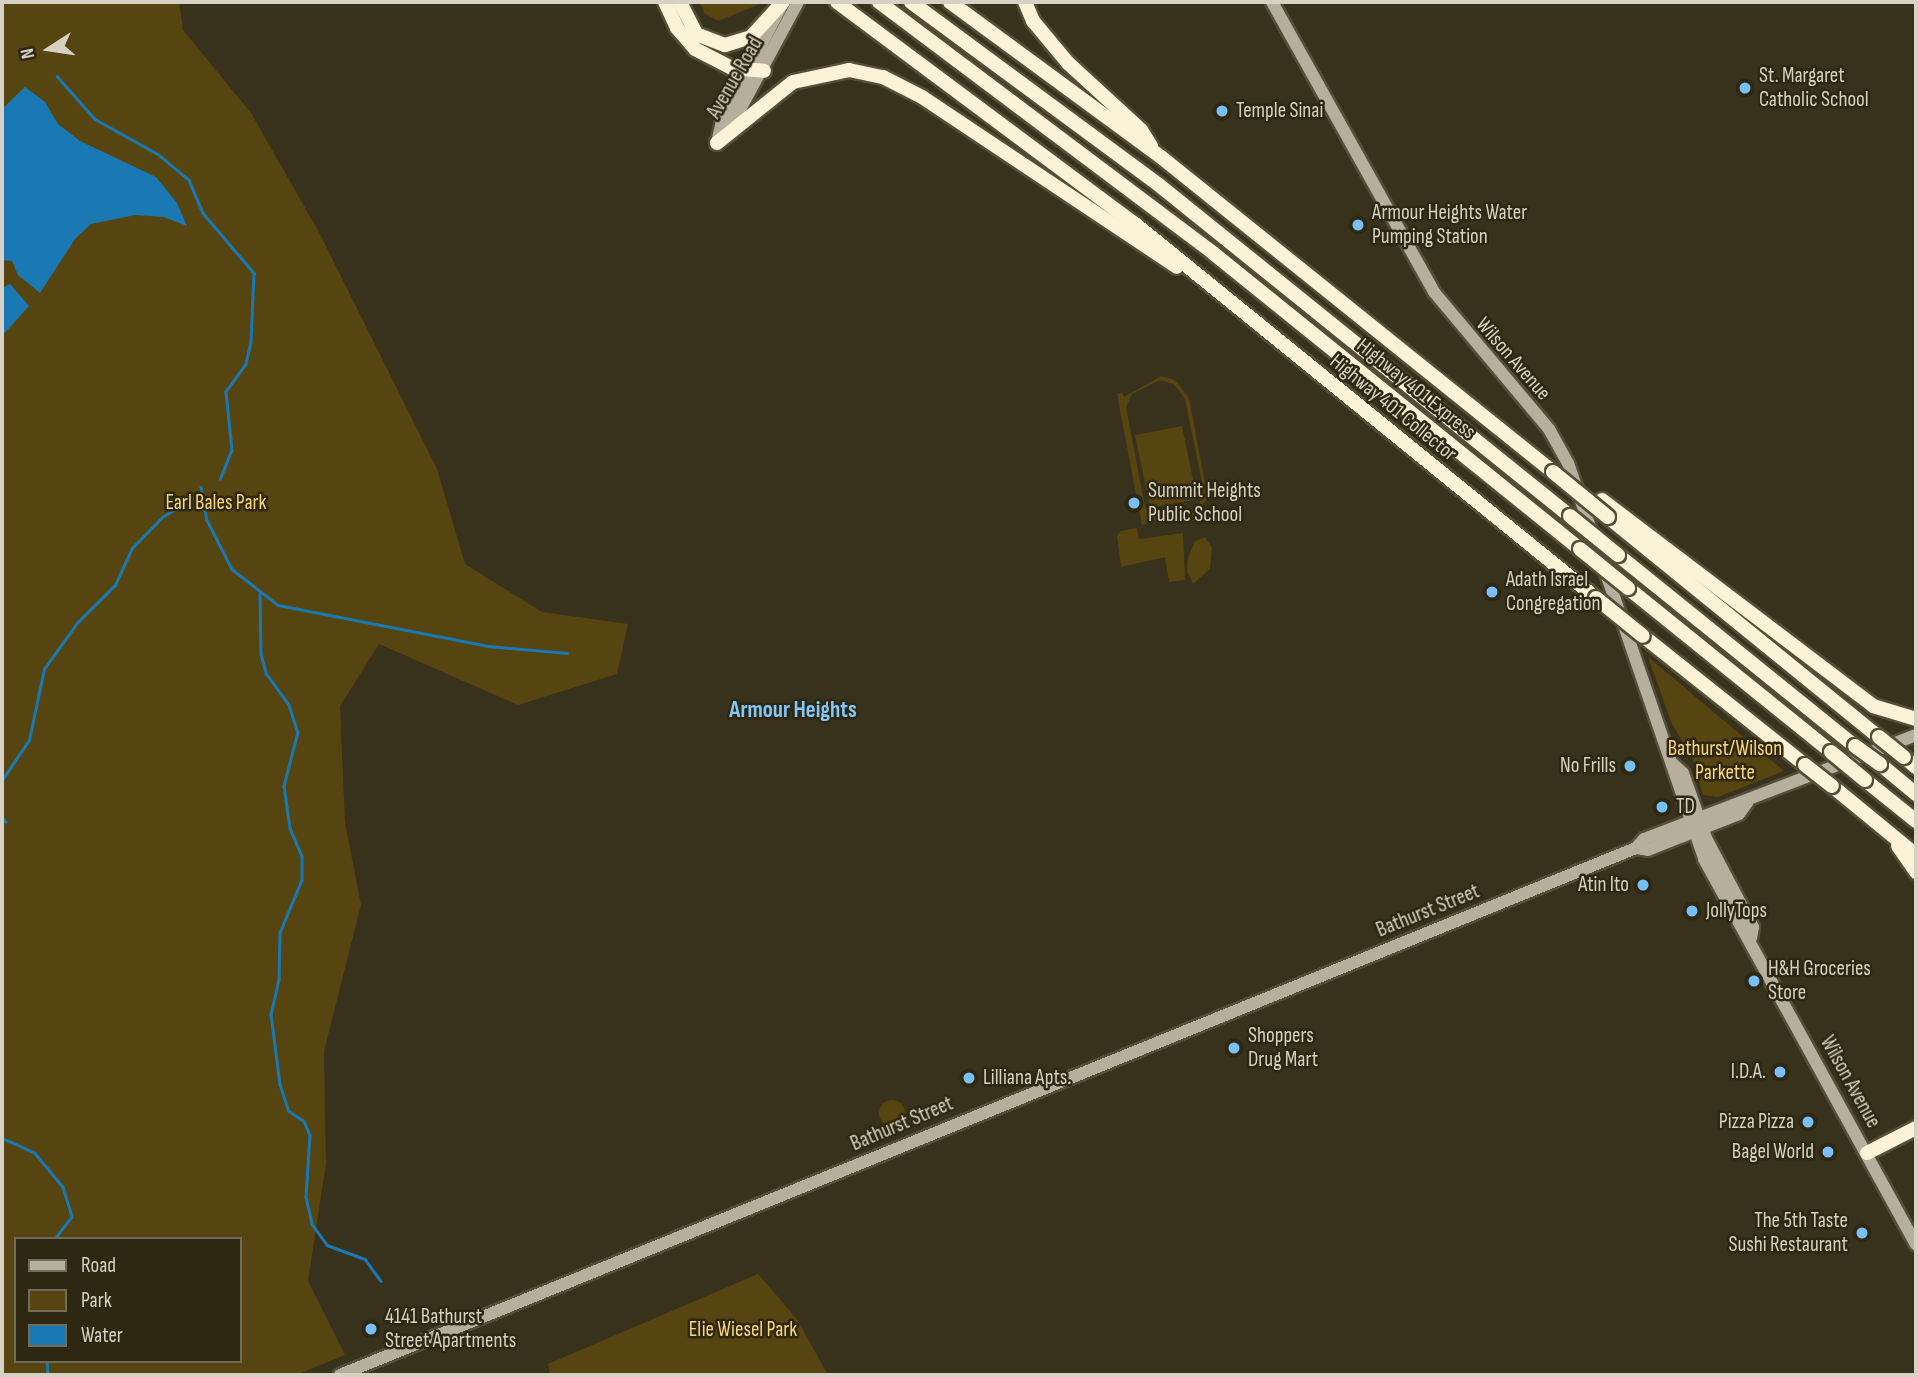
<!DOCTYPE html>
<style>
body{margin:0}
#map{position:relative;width:1918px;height:1377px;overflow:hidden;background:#38311b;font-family:"Sofia Sans Condensed",sans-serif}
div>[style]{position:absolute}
.green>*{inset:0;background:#564510}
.round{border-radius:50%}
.water>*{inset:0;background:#1a79b3}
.stream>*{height:2.5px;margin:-1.25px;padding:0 1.25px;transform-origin:1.25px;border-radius:1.25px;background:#1a79b3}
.roads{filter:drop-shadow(2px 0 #544e39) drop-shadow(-2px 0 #544e39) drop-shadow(0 2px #544e39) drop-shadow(0 -2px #544e39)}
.secondary>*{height:12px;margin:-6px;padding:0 6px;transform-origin:6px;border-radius:6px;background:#b6af9e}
.motorway>*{height:14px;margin:-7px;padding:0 7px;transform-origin:7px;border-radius:7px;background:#fcf2d8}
.bridges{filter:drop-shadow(2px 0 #544e39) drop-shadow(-2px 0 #544e39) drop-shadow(0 2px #544e39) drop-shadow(0 -2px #544e39)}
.motorway-bridge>*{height:14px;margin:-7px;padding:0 7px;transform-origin:7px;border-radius:7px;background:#fcf2d8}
.dots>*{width:19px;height:19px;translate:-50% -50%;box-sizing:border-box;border:4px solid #2e2711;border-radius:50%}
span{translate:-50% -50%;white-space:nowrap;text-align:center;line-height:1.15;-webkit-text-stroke:5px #2e2711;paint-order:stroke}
.poi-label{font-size:21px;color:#d6d1c4}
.left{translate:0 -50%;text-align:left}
.right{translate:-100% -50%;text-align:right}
.street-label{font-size:21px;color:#d6d1c4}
.park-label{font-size:21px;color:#fad778}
.neighbourhood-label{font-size:23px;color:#84c8fb;font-weight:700}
.frame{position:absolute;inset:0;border:4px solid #d6d1c4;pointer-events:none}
.legend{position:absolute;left:14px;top:1237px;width:228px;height:126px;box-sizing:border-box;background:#2e2711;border:2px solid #716b59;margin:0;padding:9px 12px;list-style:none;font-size:21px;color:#d6d1c4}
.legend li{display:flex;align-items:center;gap:14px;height:35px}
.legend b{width:35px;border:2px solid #716b59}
.north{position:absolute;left:14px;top:14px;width:70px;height:70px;-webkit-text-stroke:5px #2e2711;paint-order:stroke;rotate:258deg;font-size:19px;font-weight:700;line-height:28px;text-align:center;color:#d6d1c4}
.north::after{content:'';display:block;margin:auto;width:24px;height:32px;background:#d6d1c4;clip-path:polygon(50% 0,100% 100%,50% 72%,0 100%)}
</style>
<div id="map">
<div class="green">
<div style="clip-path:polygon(evenodd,2px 2px,179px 2px,183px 30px,251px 113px,320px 234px,437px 469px,465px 564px,542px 612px,628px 624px,617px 674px,518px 705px,379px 644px,340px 706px,345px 822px,361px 905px,324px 1051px,326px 1164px,308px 1281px,345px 1355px,296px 1375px,2px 1375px,2px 2px,16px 1239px,240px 1239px,240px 1361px,16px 1361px,16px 1239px)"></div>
<div style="clip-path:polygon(700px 2px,765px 2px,718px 21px,704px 13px)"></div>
<div style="clip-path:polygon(evenodd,1161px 376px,1175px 380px,1189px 398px,1208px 498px,1193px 517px,1162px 522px,1147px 518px,1148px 523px,1142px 525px,1117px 394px,1122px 392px,1124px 397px,1161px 376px,1160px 380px,1174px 384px,1185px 399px,1204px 493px,1195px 512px,1161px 518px,1145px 507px,1126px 407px,1132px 394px,1160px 380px)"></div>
<div style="clip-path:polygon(1182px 426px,1197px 499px,1150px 508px,1135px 435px)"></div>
<div style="clip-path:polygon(1137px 528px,1139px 539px,1183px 533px,1185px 580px,1169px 582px,1165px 557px,1121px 567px,1117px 536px,1121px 531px)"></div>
<div style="clip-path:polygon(1205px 537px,1212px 548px,1210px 569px,1193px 584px,1187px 571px,1188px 558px,1195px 541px)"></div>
<div style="clip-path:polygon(1648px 657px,1784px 771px,1718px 797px,1703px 795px,1693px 760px,1671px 722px)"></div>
<div class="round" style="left:879px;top:1100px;width:26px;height:26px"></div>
<div style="clip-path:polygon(758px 1274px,797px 1319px,828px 1375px,550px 1375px,548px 1364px)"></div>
</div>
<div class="water">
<div style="clip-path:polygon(25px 87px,45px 102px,58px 124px,80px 141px,156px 177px,177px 203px,187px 226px,164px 217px,135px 215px,91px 224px,75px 239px,40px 293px,18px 275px,12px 261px,2px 260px,2px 109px)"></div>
<div style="clip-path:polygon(10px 284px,29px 306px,2px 336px,2px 288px)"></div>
</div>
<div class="stream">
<div style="left:57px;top:76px;width:57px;rotate:48.5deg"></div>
<div style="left:95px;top:119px;width:72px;rotate:29.1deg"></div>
<div style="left:158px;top:154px;width:40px;rotate:40deg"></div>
<div style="left:189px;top:180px;width:36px;rotate:67deg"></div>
<div style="left:203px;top:213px;width:79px;rotate:49.6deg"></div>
<div style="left:254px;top:273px;width:69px;rotate:92.5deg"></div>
<div style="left:251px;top:342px;width:23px;rotate:103deg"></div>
<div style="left:246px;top:364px;width:34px;rotate:126deg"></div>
<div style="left:226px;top:392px;width:58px;rotate:84.1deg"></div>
<div style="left:232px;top:450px;width:31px;rotate:112deg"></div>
<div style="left:201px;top:487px;width:34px;rotate:80deg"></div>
<div style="left:207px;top:520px;width:55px;rotate:63deg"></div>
<div style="left:232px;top:569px;width:58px;rotate:38deg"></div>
<div style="left:278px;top:605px;width:214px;rotate:11deg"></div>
<div style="left:488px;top:646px;width:79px;rotate:5.1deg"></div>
<div style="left:260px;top:594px;width:60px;rotate:89deg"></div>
<div style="left:261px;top:654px;width:20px;rotate:75deg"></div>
<div style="left:266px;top:673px;width:39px;rotate:54deg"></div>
<div style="left:289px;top:705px;width:28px;rotate:72deg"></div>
<div style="left:298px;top:732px;width:56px;rotate:104.5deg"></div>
<div style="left:284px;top:786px;width:42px;rotate:81.9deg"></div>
<div style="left:290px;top:828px;width:30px;rotate:67deg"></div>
<div style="left:302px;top:856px;width:24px;rotate:90deg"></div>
<div style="left:302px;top:880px;width:57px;rotate:112.5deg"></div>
<div style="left:280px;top:933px;width:47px;rotate:91.2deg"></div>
<div style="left:279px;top:980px;width:35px;rotate:103deg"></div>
<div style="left:271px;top:1014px;width:71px;rotate:82.7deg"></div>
<div style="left:280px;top:1084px;width:28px;rotate:72deg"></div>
<div style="left:289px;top:1111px;width:18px;rotate:34deg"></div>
<div style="left:304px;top:1121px;width:15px;rotate:67deg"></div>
<div style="left:310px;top:1135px;width:62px;rotate:93.7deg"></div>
<div style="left:306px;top:1197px;width:28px;rotate:77deg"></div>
<div style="left:312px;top:1224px;width:26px;rotate:54deg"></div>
<div style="left:327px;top:1245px;width:40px;rotate:20.2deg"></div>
<div style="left:365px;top:1259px;width:27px;rotate:54deg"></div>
<div style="left:2px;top:780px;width:48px;rotate:-56deg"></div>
<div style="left:29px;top:740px;width:73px;rotate:-78.1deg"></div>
<div style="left:44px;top:669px;width:57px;rotate:-54.3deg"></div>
<div style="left:77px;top:623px;width:54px;rotate:-45deg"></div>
<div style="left:115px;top:585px;width:41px;rotate:-65.3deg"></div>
<div style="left:132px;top:548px;width:43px;rotate:-45.9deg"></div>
<div style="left:162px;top:517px;width:43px;rotate:-30.7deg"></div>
<div style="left:2px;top:817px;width:6px;rotate:51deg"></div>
<div style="left:2px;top:1138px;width:36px;rotate:24deg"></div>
<div style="left:35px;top:1153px;width:44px;rotate:50.5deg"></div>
<div style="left:63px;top:1187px;width:31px;rotate:73deg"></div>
<div style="left:72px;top:1217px;width:28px;rotate:128deg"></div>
<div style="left:47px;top:1361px;width:14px;rotate:86deg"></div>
</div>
<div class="roads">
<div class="secondary">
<div style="left:1272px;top:2px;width:332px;rotate:60.8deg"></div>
<div style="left:1434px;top:292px;width:179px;rotate:50deg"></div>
<div style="left:1549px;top:429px;width:39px;rotate:61deg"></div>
<div style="left:1568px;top:463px;width:419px;rotate:71deg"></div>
<div style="left:1704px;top:859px;width:440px;rotate:61.2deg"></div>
<div style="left:729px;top:130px;width:145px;rotate:-61.7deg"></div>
<div style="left:717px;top:143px;width:22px;rotate:-77deg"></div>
<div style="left:722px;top:122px;width:131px;rotate:-62.9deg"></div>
<div style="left:1673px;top:764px;width:13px;rotate:42deg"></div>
<div style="left:1683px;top:773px;width:69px;rotate:70.5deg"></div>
<div style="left:1706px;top:838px;width:101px;rotate:62.2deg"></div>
<div style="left:1753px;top:927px;width:11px;rotate:100deg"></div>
<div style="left:1636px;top:848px;width:12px;rotate:9deg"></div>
<div style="left:1648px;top:850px;width:35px;rotate:-22deg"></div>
<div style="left:1681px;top:837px;width:62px;rotate:-21.6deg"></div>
<div style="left:1739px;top:814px;width:14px;rotate:-54deg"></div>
<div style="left:340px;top:1375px;width:1399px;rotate:-22.13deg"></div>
<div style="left:1636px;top:848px;width:12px;rotate:-48deg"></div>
<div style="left:1644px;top:839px;width:291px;rotate:-20.9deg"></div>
</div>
<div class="motorway">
<div style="left:665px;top:2px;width:29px;rotate:65deg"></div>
<div style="left:677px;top:28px;width:28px;rotate:49deg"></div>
<div style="left:695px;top:49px;width:42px;rotate:27.2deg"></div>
<div style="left:732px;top:68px;width:32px;rotate:5deg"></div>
<div style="left:680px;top:2px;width:36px;rotate:63deg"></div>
<div style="left:696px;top:34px;width:31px;rotate:21deg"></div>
<div style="left:725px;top:45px;width:27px;rotate:-17deg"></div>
<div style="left:751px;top:37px;width:47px;rotate:-47.6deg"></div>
<div style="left:837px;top:2px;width:370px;rotate:36.7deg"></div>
<div style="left:1134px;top:223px;width:595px;rotate:39.07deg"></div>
<div style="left:879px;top:2px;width:418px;rotate:36.9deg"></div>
<div style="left:1213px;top:253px;width:471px;rotate:38.9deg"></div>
<div style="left:911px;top:2px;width:308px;rotate:36.4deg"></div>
<div style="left:1159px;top:185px;width:528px;rotate:38.85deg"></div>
<div style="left:950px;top:2px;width:262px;rotate:36.3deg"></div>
<div style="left:1161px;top:157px;width:503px;rotate:38.78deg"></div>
<div style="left:1025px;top:2px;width:21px;rotate:67deg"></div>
<div style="left:1033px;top:21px;width:55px;rotate:50.2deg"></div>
<div style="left:1068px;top:63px;width:99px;rotate:42.5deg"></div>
<div style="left:1141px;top:130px;width:19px;rotate:58deg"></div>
<div style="left:717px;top:143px;width:97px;rotate:-38.8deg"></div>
<div style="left:793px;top:82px;width:57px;rotate:-12.1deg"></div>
<div style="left:849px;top:70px;width:35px;rotate:12deg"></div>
<div style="left:883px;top:77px;width:44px;rotate:27.1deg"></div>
<div style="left:922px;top:97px;width:306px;rotate:33.7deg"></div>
<div style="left:1602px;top:500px;width:340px;rotate:37.2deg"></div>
<div style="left:1873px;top:706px;width:45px;rotate:16.8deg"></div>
<div style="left:1608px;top:517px;width:349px;rotate:39.1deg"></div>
<div style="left:1618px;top:555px;width:304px;rotate:38.9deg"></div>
<div style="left:1628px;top:588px;width:261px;rotate:38.9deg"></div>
<div style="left:1643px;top:636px;width:207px;rotate:38.5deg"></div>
<div style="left:1904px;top:757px;width:16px;rotate:40deg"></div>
<div style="left:1880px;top:764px;width:47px;rotate:39.8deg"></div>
<div style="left:1865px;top:780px;width:65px;rotate:38.8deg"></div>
<div style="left:1832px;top:786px;width:109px;rotate:39.4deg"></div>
<div style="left:1898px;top:846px;width:32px;rotate:55deg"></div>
<div style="left:1867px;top:1153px;width:55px;rotate:-27deg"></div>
</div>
</div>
<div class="bridges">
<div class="motorway-bridge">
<div style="left:1553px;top:472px;width:71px;rotate:39.3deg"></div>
<div style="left:1570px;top:516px;width:62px;rotate:39.1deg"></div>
<div style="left:1580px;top:549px;width:62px;rotate:39.1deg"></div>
<div style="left:1596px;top:598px;width:60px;rotate:39deg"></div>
<div style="left:1879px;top:737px;width:32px;rotate:39deg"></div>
<div style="left:1855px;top:746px;width:31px;rotate:36deg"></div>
<div style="left:1831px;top:752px;width:44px;rotate:39.5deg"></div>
<div style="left:1805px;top:765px;width:34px;rotate:38deg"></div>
</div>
</div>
<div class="dots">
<div style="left:1745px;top:88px;background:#76c0f7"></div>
<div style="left:1222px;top:111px;background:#76c0f7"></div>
<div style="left:1358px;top:225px;background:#76c0f7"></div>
<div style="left:1134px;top:503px;background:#76c0f7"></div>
<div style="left:1492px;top:592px;background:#76c0f7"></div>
<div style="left:1630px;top:766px;background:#76c0f7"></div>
<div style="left:1662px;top:807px;background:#76c0f7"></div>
<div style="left:1643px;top:885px;background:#76c0f7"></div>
<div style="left:1692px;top:911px;background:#76c0f7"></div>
<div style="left:1754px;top:981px;background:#76c0f7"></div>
<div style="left:1234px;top:1048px;background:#76c0f7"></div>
<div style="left:1780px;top:1072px;background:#76c0f7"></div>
<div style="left:969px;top:1078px;background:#76c0f7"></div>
<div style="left:1808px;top:1122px;background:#76c0f7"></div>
<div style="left:1828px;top:1152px;background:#76c0f7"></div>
<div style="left:1862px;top:1233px;background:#76c0f7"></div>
<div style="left:371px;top:1329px;background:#76c0f7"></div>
</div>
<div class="poi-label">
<span class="left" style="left:1759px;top:88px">St. Margaret<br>Catholic School</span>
<span class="left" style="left:1236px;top:111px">Temple Sinai</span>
<span class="left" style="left:1372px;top:225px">Armour Heights Water<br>Pumping Station</span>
<span class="left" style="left:1148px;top:503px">Summit Heights<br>Public School</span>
<span class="left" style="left:1506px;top:592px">Adath Israel<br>Congregation</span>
<span class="right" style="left:1616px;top:766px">No Frills</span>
<span class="left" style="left:1676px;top:807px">TD</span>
<span class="right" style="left:1629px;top:885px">Atin Ito</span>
<span class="left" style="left:1706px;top:911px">JollyTops</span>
<span class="left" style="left:1768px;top:981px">H&amp;H Groceries<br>Store</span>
<span class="left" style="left:1248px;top:1048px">Shoppers<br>Drug Mart</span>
<span class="right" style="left:1766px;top:1072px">I.D.A.</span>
<span class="left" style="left:983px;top:1078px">Lilliana Apts.</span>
<span class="right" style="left:1794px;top:1122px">Pizza Pizza</span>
<span class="right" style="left:1814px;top:1152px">Bagel World</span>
<span class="right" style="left:1848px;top:1233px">The 5th Taste<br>Sushi Restaurant</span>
<span class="left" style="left:385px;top:1329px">4141 Bathurst<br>Street Apartments</span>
</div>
<div class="street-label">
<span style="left:735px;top:78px;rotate:-60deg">Avenue Road</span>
<span style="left:1513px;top:359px;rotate:49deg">Wilson Avenue</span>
<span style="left:1416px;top:389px;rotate:39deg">Highway 401 Express</span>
<span style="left:1393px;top:408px;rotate:39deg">Highway 401 Collector</span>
<span style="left:1428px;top:911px;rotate:-22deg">Bathurst Street</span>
<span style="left:1850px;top:1082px;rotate:61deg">Wilson Avenue</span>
<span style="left:902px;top:1124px;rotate:-23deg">Bathurst Street</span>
</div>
<div class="park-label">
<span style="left:216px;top:503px">Earl Bales Park</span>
<span style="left:1725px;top:761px">Bathurst/Wilson<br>Parkette</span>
<span style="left:743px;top:1330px">Elie Wiesel Park</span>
</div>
<div class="neighbourhood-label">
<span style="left:793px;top:710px">Armour Heights</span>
</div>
<div class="frame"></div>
<ul class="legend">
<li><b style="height:9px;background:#b6af9e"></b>Road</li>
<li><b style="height:19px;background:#564510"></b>Park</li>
<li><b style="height:19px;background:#1a79b3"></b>Water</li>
</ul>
<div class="north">N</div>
</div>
